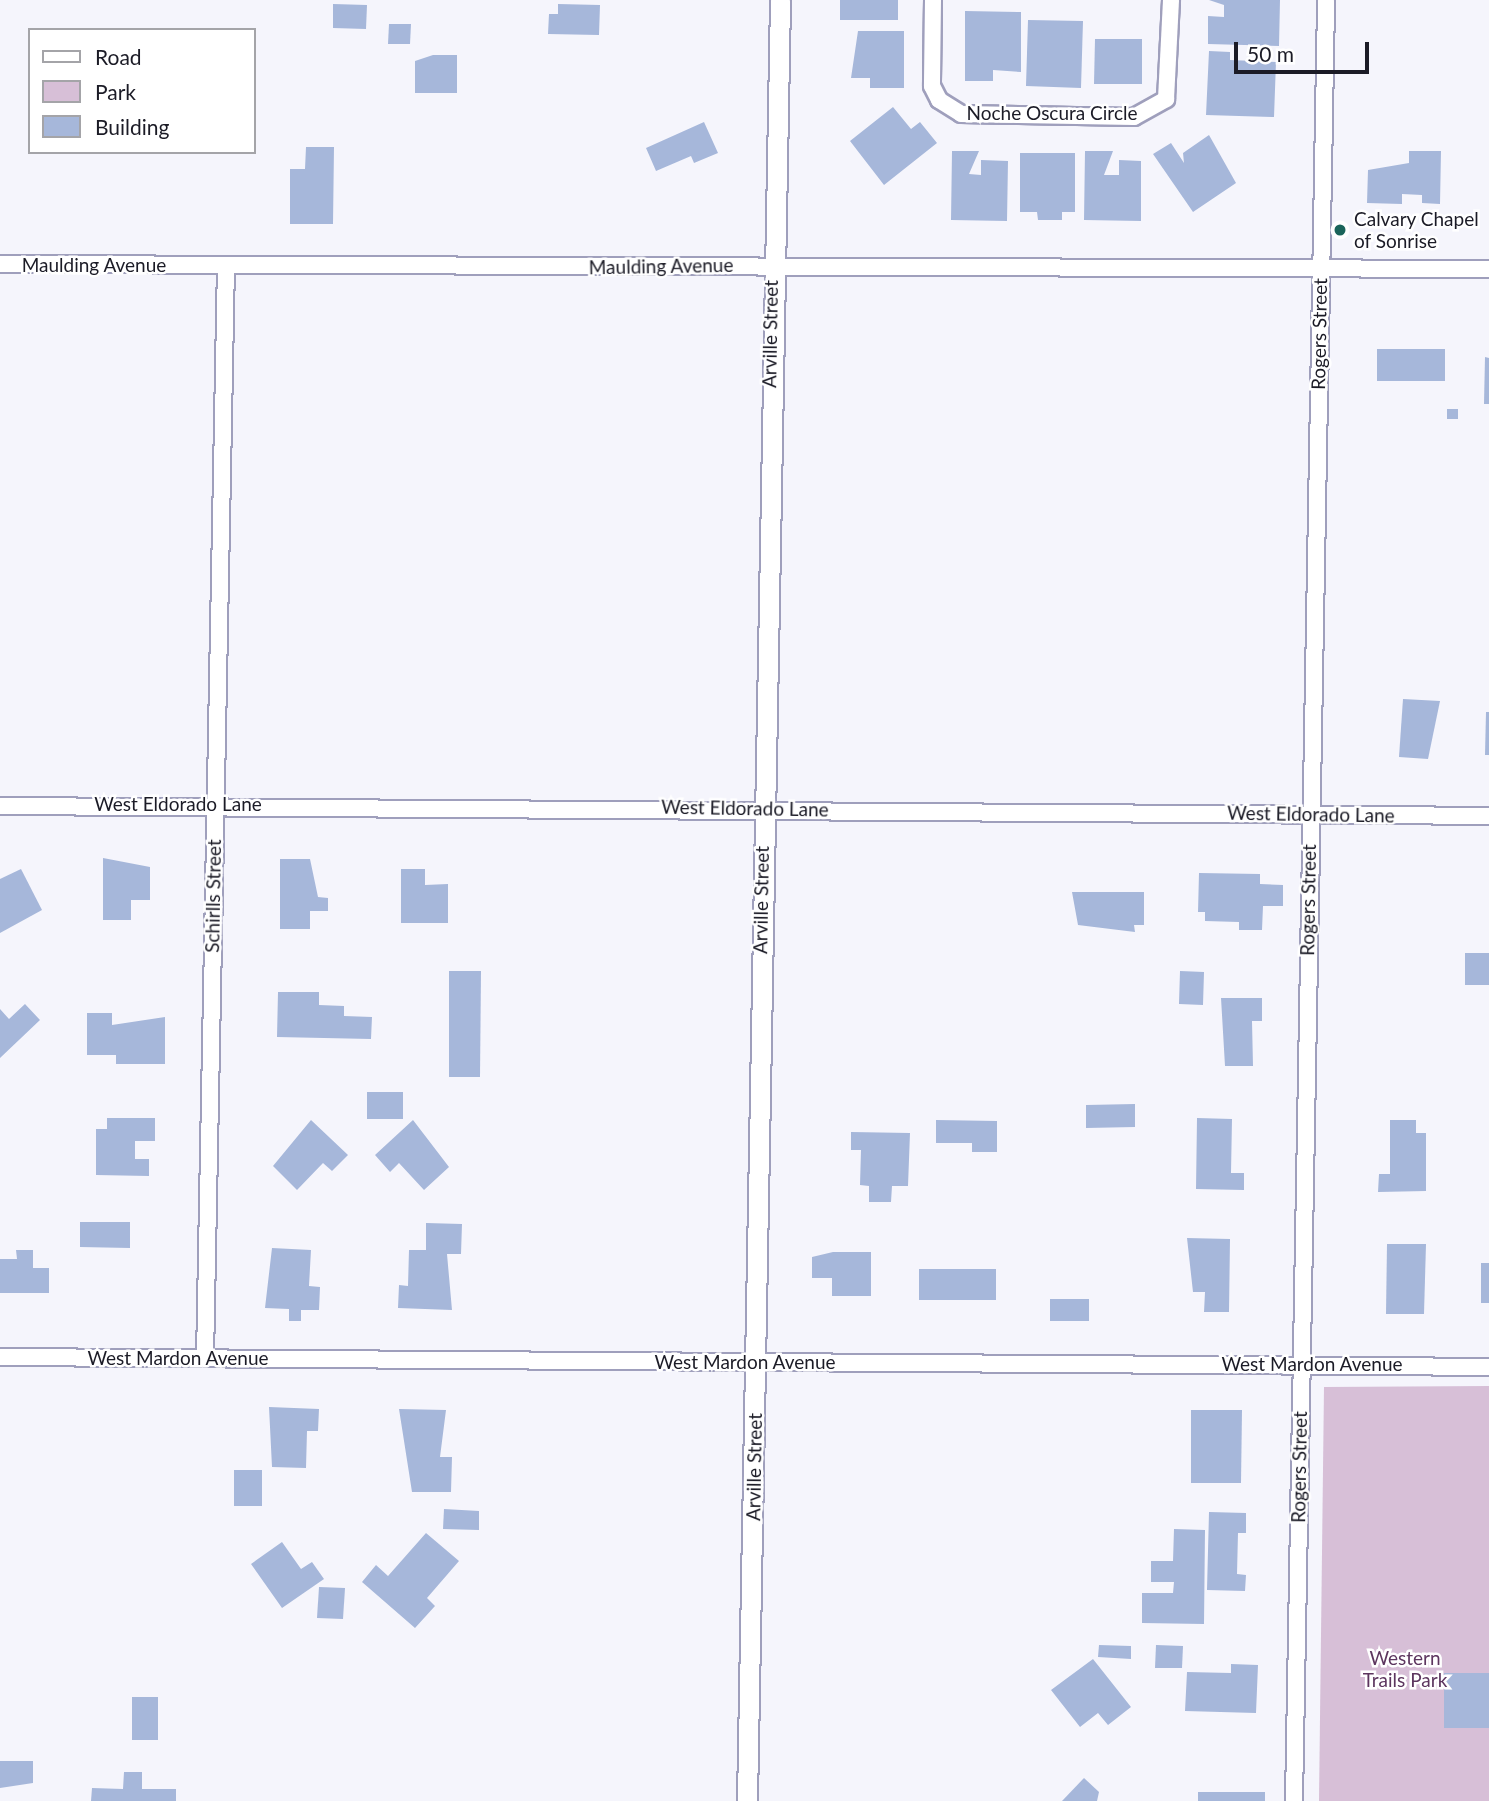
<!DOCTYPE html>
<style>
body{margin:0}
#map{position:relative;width:1489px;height:1801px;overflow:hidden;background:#f5f5fc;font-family:Lato,sans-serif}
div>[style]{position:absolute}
.green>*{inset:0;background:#d7bfd7}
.building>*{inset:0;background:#a6b7da}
.roads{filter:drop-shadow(2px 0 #9f9fbc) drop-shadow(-2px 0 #9f9fbc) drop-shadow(0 2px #9f9fbc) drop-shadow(0 -2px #9f9fbc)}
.minor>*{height:16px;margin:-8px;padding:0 8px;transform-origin:8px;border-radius:8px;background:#fff}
.tertiary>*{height:19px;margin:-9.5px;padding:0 9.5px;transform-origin:9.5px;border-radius:9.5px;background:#fff}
.dots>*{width:19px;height:19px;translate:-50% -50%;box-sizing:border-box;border:4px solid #fff;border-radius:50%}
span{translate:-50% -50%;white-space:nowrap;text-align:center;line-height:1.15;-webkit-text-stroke:5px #fff;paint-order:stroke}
.street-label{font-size:19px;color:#1b1b26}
.poi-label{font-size:19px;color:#1b1b26}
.left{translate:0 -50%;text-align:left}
.park-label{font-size:19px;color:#5d365f}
.legend{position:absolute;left:28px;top:28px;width:228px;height:126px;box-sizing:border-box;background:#fff;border:2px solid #a4a4a8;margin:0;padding:9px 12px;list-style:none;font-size:21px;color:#1b1b26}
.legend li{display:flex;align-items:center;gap:14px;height:35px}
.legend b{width:35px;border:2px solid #a4a4a8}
.scale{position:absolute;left:1234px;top:42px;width:135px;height:32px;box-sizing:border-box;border:4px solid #1b1b26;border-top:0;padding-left:9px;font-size:21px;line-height:24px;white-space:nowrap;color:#1b1b26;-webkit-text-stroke:5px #fff;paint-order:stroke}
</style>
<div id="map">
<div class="green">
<div style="clip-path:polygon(1489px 1386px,1489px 1801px,1319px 1801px,1324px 1387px)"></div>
</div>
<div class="building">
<div style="clip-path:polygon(840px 0,898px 0,898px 20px,840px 20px)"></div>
<div style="clip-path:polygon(1209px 0,1280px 0,1279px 46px,1208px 44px,1208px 16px,1224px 17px,1224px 5px)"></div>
<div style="clip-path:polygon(333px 4px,367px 5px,366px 29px,333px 28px)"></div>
<div style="clip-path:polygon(558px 4px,600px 5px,599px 35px,548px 34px,549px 14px,558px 14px)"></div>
<div style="clip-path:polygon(965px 11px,1021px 12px,1021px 72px,993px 70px,993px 81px,965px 81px)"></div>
<div style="clip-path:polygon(1028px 20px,1083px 21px,1081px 88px,1026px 86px)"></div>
<div style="clip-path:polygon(389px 24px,411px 24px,410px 44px,388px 44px)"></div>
<div style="clip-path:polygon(858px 31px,904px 31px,904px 88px,870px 88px,870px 78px,851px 78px)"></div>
<div style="clip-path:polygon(1095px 39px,1142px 39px,1142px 84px,1094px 84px)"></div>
<div style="clip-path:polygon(1209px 51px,1230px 52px,1230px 60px,1276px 62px,1274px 117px,1206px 115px)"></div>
<div style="clip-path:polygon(433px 55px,457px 55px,457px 93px,415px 93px,415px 61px)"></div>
<div style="clip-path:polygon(893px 107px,911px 129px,920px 122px,937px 143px,884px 185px,850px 141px)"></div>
<div style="clip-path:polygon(704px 122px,718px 153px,694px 163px,691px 156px,656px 171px,646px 148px)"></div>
<div style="clip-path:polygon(1209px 135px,1236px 183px,1193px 212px,1153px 154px,1171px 143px,1184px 163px,1183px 153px)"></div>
<div style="clip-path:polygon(306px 147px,334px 147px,333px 224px,290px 224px,290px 169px,305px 169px)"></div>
<div style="clip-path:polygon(952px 151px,979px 151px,969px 174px,981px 175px,981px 160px,1008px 161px,1007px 221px,951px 220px)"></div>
<div style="clip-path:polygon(1085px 151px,1113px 151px,1104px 175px,1119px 175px,1119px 160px,1141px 161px,1141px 221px,1084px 220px)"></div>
<div style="clip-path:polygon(1409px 151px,1441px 151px,1440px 204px,1422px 203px,1422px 195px,1402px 194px,1402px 204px,1367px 203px,1368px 170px,1409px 163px)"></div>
<div style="clip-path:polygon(1020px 153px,1075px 153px,1075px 212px,1062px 212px,1062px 220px,1038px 220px,1037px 212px,1020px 212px)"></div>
<div style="clip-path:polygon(1377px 349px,1445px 349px,1445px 381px,1377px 381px)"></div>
<div style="clip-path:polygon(1485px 357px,1489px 358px,1489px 404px,1484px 404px)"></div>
<div style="clip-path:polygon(1447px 409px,1458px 409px,1458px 419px,1447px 419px)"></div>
<div style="clip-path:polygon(1403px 699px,1440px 701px,1428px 759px,1399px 757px)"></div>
<div style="clip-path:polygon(1486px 712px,1489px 712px,1489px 755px,1485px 755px)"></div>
<div style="clip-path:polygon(103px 858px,150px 867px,150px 900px,131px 900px,131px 920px,103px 920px)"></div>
<div style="clip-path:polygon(280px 859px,310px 859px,318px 897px,328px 898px,328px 911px,310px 911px,310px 929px,280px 929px)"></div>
<div style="clip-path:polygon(21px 869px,42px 910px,0 933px,0 879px)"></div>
<div style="clip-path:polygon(401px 869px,425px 869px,425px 885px,448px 884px,448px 923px,401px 923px)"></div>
<div style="clip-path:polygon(1199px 873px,1260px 874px,1260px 884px,1283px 885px,1283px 906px,1263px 906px,1262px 930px,1239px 930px,1239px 922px,1205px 921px,1205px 912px,1198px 912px)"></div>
<div style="clip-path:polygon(1072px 892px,1144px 892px,1144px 925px,1134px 925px,1135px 932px,1078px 925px)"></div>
<div style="clip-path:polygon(1465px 953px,1489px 953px,1489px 985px,1465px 985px)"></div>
<div style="clip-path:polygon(449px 971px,481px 971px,480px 1077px,449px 1077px)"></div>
<div style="clip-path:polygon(1180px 971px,1204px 972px,1203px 1005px,1179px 1004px)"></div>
<div style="clip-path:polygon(278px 992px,319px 992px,319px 1005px,344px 1006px,344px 1016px,372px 1017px,371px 1039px,277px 1037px)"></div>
<div style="clip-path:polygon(1221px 998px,1262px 998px,1262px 1021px,1252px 1021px,1253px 1066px,1225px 1066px)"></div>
<div style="clip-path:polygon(25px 1004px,40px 1020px,0 1058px,0 1009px,9px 1019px)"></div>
<div style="clip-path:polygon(87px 1013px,112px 1013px,112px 1025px,165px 1017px,165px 1064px,116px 1064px,116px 1055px,87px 1055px)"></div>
<div style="clip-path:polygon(367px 1092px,403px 1092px,403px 1119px,367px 1119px)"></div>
<div style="clip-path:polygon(1135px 1104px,1135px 1127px,1086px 1128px,1086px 1105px)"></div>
<div style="clip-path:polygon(107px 1118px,155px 1118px,155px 1141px,135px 1141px,135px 1159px,149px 1159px,149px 1176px,96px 1175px,96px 1129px,107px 1129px)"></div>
<div style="clip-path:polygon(1197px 1118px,1232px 1119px,1231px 1173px,1244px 1173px,1244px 1190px,1196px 1189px)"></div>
<div style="clip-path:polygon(311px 1120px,348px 1155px,332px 1171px,323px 1163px,297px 1190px,273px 1166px)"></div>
<div style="clip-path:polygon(413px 1120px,449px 1167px,424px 1190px,399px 1163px,390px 1172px,375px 1155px)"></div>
<div style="clip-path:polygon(936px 1120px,997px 1121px,997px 1152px,972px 1152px,972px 1143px,936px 1143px)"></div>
<div style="clip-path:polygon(1390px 1120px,1416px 1120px,1416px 1133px,1426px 1133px,1426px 1191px,1378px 1192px,1379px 1174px,1390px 1174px)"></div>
<div style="clip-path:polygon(851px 1132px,910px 1133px,908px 1186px,892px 1186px,891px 1202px,869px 1202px,869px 1186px,860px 1185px,861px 1150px,851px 1150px)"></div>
<div style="clip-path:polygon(80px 1222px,130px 1222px,130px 1248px,80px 1247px)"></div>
<div style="clip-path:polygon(426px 1223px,462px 1224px,461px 1254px,447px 1254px,452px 1310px,398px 1308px,399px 1285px,408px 1286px,409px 1250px,426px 1250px)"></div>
<div style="clip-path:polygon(1187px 1238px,1230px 1239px,1229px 1312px,1204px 1312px,1205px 1292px,1193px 1292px)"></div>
<div style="clip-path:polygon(1387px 1244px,1426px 1244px,1424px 1314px,1386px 1314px)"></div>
<div style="clip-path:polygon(272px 1248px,311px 1250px,309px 1286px,320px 1287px,319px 1310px,301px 1310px,301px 1321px,289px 1321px,289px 1309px,265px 1308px)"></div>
<div style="clip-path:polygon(16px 1250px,33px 1250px,33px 1268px,49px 1268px,49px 1293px,0 1293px,0 1259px,17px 1259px)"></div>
<div style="clip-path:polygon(833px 1252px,871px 1252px,871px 1296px,832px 1296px,832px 1278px,812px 1278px,812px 1257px)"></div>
<div style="clip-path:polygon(1481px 1263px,1489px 1263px,1489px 1303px,1481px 1303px)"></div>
<div style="clip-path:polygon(919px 1269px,996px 1269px,996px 1300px,919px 1300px)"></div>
<div style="clip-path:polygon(1050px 1299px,1089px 1299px,1089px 1321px,1050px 1321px)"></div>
<div style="clip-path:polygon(269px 1407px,319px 1409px,318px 1431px,307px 1431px,306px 1468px,272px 1467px)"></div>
<div style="clip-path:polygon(399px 1409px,446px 1410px,440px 1457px,452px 1457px,451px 1492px,412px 1492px)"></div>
<div style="clip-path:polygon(1191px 1410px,1242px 1410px,1241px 1483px,1191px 1483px)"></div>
<div style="clip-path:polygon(234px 1470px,262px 1470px,262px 1506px,234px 1506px)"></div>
<div style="clip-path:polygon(444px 1509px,479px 1511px,479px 1530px,443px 1529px)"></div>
<div style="clip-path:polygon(1209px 1512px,1246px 1513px,1246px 1533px,1238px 1533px,1237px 1574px,1246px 1575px,1245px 1591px,1207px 1590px)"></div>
<div style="clip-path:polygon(1174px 1529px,1205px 1530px,1204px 1624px,1142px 1623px,1142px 1593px,1173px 1593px,1174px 1582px,1151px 1582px,1151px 1561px,1173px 1561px)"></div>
<div style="clip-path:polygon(426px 1533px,459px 1561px,427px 1598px,435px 1606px,415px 1628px,362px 1582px,376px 1565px,388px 1576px)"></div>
<div style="clip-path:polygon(282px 1542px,301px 1569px,312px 1562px,324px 1579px,282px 1608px,251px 1564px)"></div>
<div style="clip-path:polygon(319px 1587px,345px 1588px,343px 1619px,317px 1618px)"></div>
<div style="clip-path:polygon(1099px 1645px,1131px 1646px,1131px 1659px,1098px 1657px)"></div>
<div style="clip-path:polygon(1156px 1645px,1183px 1646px,1182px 1668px,1155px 1668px)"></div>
<div style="clip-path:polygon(1093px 1659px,1131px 1707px,1108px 1725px,1098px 1713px,1080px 1727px,1051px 1690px)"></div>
<div style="clip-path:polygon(1231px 1664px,1258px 1665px,1256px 1713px,1185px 1711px,1187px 1672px,1231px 1673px)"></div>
<div style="clip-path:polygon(1444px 1673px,1489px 1673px,1489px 1728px,1444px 1728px)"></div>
<div style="clip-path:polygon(132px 1697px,158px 1697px,158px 1740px,132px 1740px)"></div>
<div style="clip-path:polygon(0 1761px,33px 1761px,33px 1783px,0 1788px)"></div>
<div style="clip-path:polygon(124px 1772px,142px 1772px,142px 1789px,176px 1789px,176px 1801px,91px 1801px,92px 1788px,123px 1789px)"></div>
<div style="clip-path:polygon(1084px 1778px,1099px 1792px,1097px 1801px,1062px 1801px)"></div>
<div style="clip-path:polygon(1198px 1792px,1265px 1792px,1265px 1801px,1198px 1801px)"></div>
</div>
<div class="roads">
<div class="minor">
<div style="left:933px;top:0;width:86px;rotate:90.7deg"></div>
<div style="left:932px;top:86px;width:16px;rotate:63deg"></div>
<div style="left:939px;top:100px;width:26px;rotate:32deg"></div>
<div style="left:961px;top:114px;width:173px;rotate:1deg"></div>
<div style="left:1134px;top:117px;width:37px;rotate:-29deg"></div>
<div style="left:1166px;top:99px;width:99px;rotate:-87.1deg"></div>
<div style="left:0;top:264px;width:1489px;rotate:0.19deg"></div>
<div style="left:0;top:806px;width:1489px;rotate:0.38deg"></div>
<div style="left:0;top:1357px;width:1489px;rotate:0.38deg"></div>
<div style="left:205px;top:1358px;width:1092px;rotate:-88.9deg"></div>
<div style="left:1294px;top:1801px;width:1801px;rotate:-88.98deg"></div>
</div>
<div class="tertiary">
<div style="left:747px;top:1801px;width:1801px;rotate:-88.95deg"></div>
</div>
</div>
<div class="dots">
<div style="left:1340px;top:230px;background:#1a645a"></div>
</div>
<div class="street-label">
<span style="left:1052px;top:113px">Noche Oscura Circle</span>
<span style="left:94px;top:265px">Maulding Avenue</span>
<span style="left:661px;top:266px;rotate:-1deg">Maulding Avenue</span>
<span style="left:770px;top:334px;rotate:-89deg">Arville Street</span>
<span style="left:1319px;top:334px;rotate:-89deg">Rogers Street</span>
<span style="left:178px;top:804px">West Eldorado Lane</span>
<span style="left:745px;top:808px;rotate:1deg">West Eldorado Lane</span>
<span style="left:1311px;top:814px;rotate:1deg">West Eldorado Lane</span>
<span style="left:213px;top:896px;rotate:-89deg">Schirlls Street</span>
<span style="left:761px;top:900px;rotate:-89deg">Arville Street</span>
<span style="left:1308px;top:900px;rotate:-89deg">Rogers Street</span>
<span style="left:178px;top:1358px">West Mardon Avenue</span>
<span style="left:745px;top:1362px">West Mardon Avenue</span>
<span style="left:1312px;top:1364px">West Mardon Avenue</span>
<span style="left:754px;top:1467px;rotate:-89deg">Arville Street</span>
<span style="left:1299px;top:1467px;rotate:-89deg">Rogers Street</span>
</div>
<div class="poi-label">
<span class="left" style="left:1354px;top:230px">Calvary Chapel<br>of Sonrise</span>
</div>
<div class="park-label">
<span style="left:1405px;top:1669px">Western<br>Trails Park</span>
</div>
<ul class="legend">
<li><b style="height:9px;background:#fff"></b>Road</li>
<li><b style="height:19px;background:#d7bfd7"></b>Park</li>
<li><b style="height:19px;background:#a6b7da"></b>Building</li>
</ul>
<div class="scale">50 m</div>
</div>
